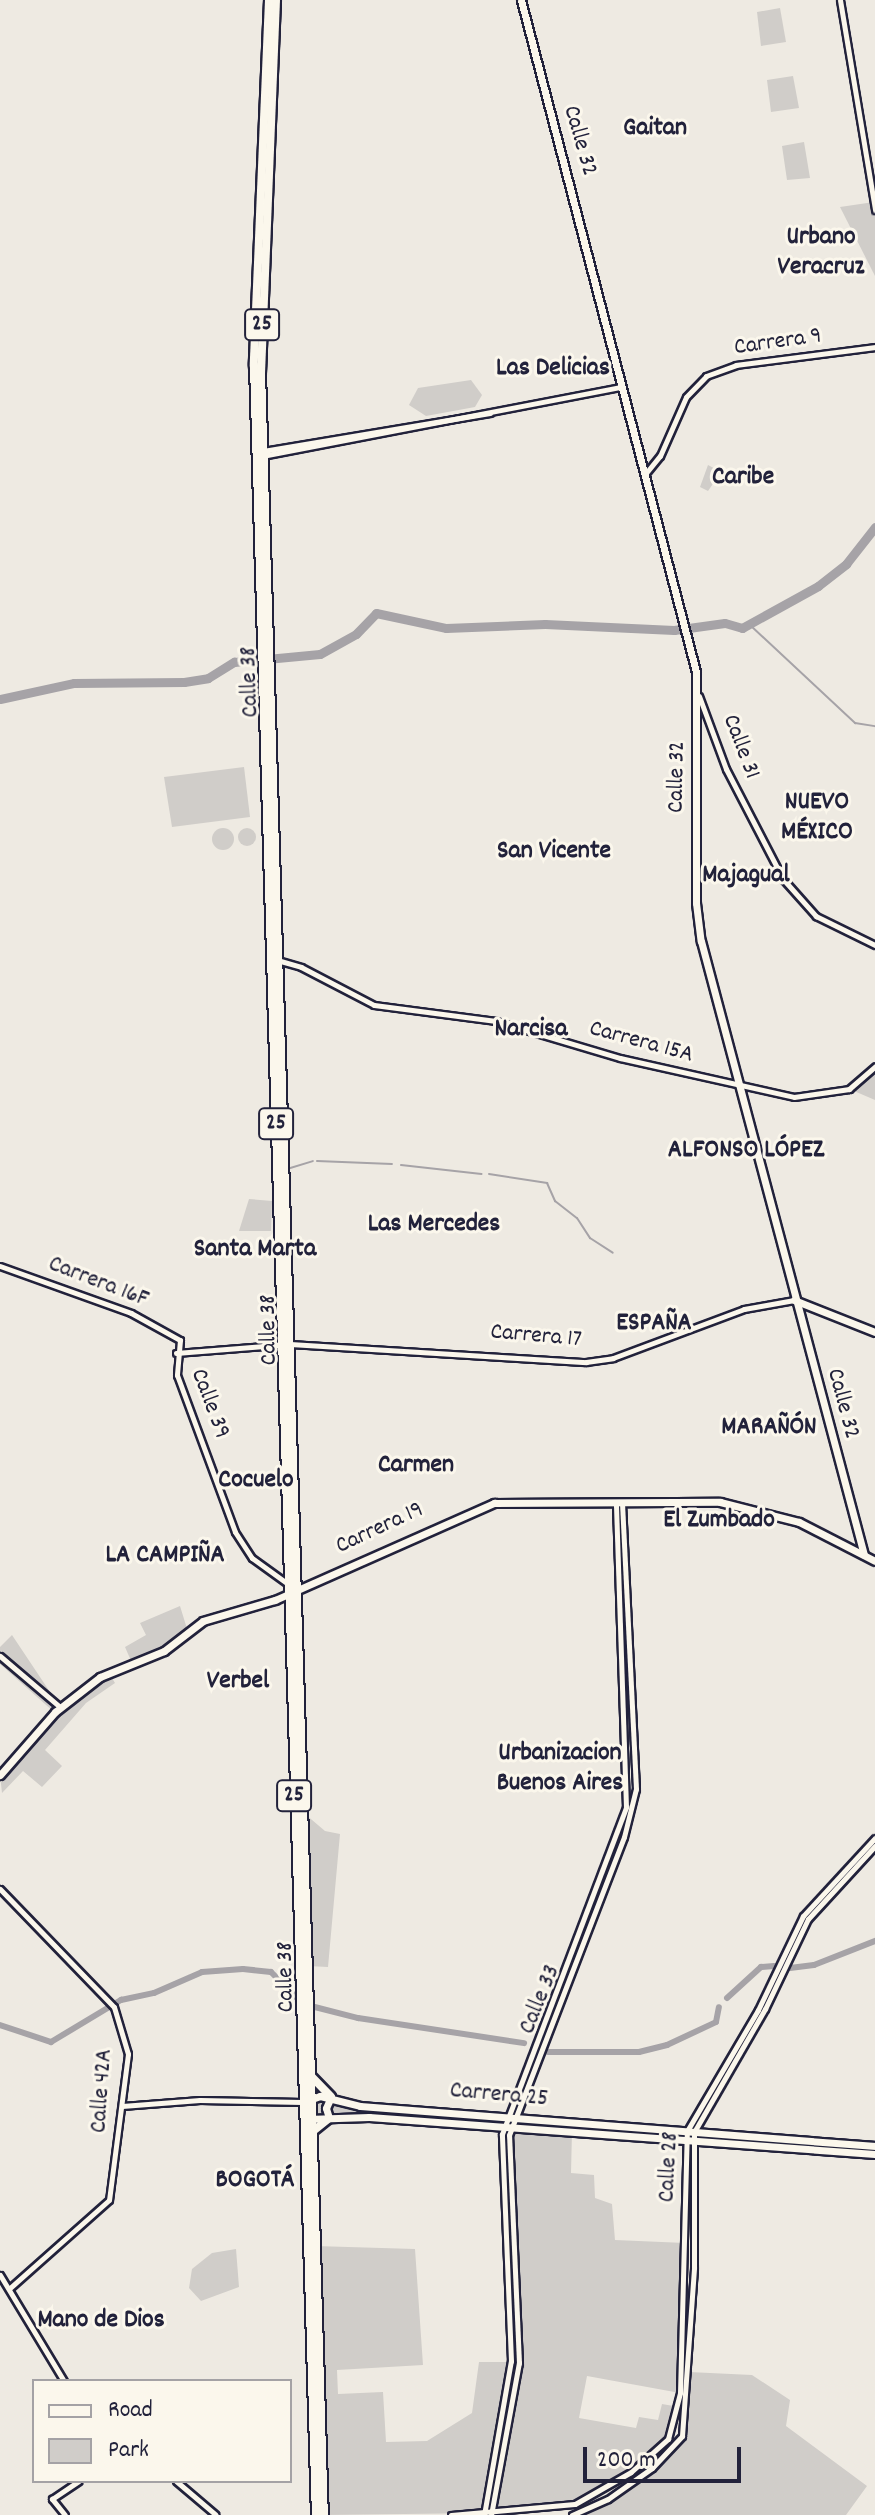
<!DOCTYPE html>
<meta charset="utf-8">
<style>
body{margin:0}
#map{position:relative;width:875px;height:2515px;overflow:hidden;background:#eeeae2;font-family:Dekko,sans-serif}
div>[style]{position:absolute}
.green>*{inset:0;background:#d0cdc9}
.round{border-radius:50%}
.stream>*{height:2px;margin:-1px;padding:0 1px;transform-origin:1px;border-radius:1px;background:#a6a3a7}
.canal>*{height:6px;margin:-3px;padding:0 3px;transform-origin:3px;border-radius:3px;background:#a6a3a7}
.river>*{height:9px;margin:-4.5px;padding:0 4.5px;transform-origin:4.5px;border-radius:4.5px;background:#a6a3a7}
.roads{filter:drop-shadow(2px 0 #22223b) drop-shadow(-2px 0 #22223b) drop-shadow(0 2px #22223b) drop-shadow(0 -2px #22223b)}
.minor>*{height:5px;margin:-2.5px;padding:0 2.5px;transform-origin:2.5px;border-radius:2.5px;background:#fbf7ec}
.major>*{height:7px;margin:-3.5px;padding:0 3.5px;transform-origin:3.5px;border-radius:3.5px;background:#fbf7ec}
.highway>*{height:8px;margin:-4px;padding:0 4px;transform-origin:4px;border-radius:4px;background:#fbf7ec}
span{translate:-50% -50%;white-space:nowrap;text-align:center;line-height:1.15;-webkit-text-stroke:6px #fbf7ec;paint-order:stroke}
.shield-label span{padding:2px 6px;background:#fbf7ec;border:2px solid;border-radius:6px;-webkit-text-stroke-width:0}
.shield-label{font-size:22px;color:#22223b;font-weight:700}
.street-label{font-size:24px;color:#22223b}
.neighbourhood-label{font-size:26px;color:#22223b;font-weight:700}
.legend{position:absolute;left:32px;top:2379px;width:260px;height:104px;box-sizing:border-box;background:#fbf7ec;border:2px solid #a4a2a5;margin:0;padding:10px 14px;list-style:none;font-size:24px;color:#22223b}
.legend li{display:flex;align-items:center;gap:16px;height:40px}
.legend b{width:40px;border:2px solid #a4a2a5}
.scale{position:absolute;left:583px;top:2447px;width:158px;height:36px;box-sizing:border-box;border:4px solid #22223b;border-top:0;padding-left:10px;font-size:24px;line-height:28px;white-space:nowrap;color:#22223b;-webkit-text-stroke:6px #fbf7ec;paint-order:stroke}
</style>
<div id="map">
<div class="green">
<div style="clip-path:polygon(780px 8px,786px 42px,761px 46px,757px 12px)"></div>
<div style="clip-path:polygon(793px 76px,799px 108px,771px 112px,767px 80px)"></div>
<div style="clip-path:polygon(804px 142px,810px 178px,787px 180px,782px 146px)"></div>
<div style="clip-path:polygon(874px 202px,875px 211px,875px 276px,840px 207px)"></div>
<div style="clip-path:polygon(471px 380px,482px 395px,475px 407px,426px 416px,409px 405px,418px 388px)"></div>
<div style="clip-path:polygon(708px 465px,721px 472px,708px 491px,700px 487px)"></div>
<div style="clip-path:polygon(244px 767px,250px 817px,172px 827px,164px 777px)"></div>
<div class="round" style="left:238px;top:828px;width:18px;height:18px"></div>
<div class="round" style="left:212px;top:828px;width:22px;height:22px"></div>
<div style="clip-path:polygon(875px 1066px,875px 1100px,847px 1088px)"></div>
<div style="clip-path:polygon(249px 1199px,272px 1201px,271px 1231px,239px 1231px)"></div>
<div style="clip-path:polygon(180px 1606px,188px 1632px,132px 1663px,125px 1647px,146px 1635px,140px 1623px)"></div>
<div style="clip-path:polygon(12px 1635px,60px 1707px,109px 1673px,115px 1683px,86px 1703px,45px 1750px,62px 1766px,42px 1787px,23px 1771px,2px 1793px,0 1775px,54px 1712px,0 1664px,0 1647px)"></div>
<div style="clip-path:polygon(305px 1814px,325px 1831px,340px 1834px,328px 1967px,307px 1966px)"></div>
<div style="clip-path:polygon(310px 2096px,391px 2107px,390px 2119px,311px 2119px)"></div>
<div style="clip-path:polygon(511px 2126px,572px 2131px,571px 2173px,594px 2175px,595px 2198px,612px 2204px,615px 2240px,685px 2243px,680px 2393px,587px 2376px,579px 2418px,636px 2428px,639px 2417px,658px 2420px,662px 2404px,679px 2407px,668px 2439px,642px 2464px,575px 2504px,491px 2513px,519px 2363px)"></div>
<div style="clip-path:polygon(315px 2246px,415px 2249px,423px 2365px,337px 2370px,338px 2394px,383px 2392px,386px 2442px,427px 2441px,472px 2413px,479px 2362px,511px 2362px,484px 2513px,324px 2515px)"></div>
<div style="clip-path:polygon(236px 2249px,239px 2287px,201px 2301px,189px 2288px,192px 2269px,212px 2253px)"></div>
<div style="clip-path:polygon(689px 2372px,752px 2375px,790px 2400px,786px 2426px,867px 2486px,846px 2515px,572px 2515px,594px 2507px,652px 2468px,682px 2436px)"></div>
</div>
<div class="stream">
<div style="left:750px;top:625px;width:144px;rotate:43deg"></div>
<div style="left:855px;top:723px;width:20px;rotate:9deg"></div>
<div style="left:317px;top:1161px;width:75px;rotate:2.3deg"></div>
<div style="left:401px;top:1165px;width:81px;rotate:6.3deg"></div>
<div style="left:287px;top:1169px;width:27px;rotate:-17deg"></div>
<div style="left:489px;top:1174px;width:59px;rotate:8.8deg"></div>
<div style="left:547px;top:1183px;width:20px;rotate:66deg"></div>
<div style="left:555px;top:1201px;width:28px;rotate:38deg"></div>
<div style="left:577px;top:1218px;width:24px;rotate:57deg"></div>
<div style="left:590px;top:1238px;width:27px;rotate:33deg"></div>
</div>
<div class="canal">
<div style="left:790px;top:1968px;width:24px;rotate:-7deg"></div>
<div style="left:814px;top:1965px;width:66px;rotate:-21.5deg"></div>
<div style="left:727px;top:1998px;width:46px;rotate:-42.4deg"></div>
<div style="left:761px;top:1967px;width:13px;rotate:-4deg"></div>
<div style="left:0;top:2025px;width:54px;rotate:18.4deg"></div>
<div style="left:51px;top:2042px;width:82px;rotate:-31deg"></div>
<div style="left:121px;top:2000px;width:34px;rotate:-12deg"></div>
<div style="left:154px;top:1993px;width:52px;rotate:-23.6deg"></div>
<div style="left:202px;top:1972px;width:41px;rotate:-4.2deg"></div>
<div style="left:243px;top:1969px;width:28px;rotate:6deg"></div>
<div style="left:271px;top:1972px;width:45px;rotate:45deg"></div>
<div style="left:303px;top:2004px;width:57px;rotate:14.3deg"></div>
<div style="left:358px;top:2018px;width:168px;rotate:8.6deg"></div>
<div style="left:548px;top:2052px;width:91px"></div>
<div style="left:639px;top:2052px;width:29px;rotate:-14deg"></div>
<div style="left:667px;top:2045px;width:54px;rotate:-25.1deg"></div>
<div style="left:716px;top:2022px;width:15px;rotate:-79deg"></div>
</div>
<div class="river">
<div style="left:0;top:699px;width:76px;rotate:-12.2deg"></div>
<div style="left:74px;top:683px;width:110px;rotate:-0.5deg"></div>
<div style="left:184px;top:682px;width:24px;rotate:-9deg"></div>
<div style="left:208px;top:678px;width:31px;rotate:-32deg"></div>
<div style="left:234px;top:662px;width:86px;rotate:-5.3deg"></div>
<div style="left:320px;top:654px;width:41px;rotate:-29.1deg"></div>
<div style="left:356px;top:634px;width:29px;rotate:-46deg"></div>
<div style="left:376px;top:613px;width:72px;rotate:12.1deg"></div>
<div style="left:446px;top:628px;width:99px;rotate:-2.3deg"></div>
<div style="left:545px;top:624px;width:129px;rotate:2.7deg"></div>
<div style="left:674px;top:630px;width:51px;rotate:-7.8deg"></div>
<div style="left:725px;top:623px;width:18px;rotate:16deg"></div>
<div style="left:742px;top:628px;width:87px;rotate:-28.9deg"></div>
<div style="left:818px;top:586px;width:36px;rotate:-38deg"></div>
<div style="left:846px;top:564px;width:47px;rotate:-51.9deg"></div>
</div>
<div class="roads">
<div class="minor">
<div style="left:840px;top:0;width:213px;rotate:80.5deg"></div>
<div style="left:263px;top:451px;width:230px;rotate:-9.5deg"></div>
<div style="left:262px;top:456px;width:367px;rotate:-10.9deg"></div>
<div style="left:646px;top:473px;width:22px;rotate:-51deg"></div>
<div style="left:660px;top:456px;width:64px;rotate:-66.2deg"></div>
<div style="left:686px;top:397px;width:29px;rotate:-46deg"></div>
<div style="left:706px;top:376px;width:32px;rotate:-20deg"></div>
<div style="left:736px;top:365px;width:140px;rotate:-7.4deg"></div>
<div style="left:699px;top:696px;width:78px;rotate:69.7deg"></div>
<div style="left:726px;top:769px;width:124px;rotate:62.6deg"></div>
<div style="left:783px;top:879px;width:50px;rotate:48.3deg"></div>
<div style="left:816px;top:916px;width:66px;rotate:26.2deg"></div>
<div style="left:277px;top:960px;width:25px;rotate:16deg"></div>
<div style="left:301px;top:967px;width:82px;rotate:27.5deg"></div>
<div style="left:374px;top:1005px;width:123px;rotate:7.5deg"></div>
<div style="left:496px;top:1021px;width:129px;rotate:16.6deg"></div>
<div style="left:620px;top:1058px;width:178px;rotate:12.6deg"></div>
<div style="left:794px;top:1097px;width:56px;rotate:-8.3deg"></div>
<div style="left:849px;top:1089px;width:35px;rotate:-41deg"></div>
<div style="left:0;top:1266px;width:139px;rotate:19.7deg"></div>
<div style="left:131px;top:1313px;width:56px;rotate:28.9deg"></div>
<div style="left:180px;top:1340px;width:35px;rotate:95deg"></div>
<div style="left:177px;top:1375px;width:167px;rotate:69.7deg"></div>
<div style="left:235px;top:1532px;width:31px;rotate:57deg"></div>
<div style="left:252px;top:1558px;width:44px;rotate:35.8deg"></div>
<div style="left:176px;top:1353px;width:114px;rotate:-4.5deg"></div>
<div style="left:290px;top:1344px;width:297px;rotate:3.5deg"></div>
<div style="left:586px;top:1362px;width:27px;rotate:-8deg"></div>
<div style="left:613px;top:1358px;width:140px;rotate:-20.5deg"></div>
<div style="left:744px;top:1309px;width:51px;rotate:-10.2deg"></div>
<div style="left:0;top:1656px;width:79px;rotate:40.4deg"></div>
<div style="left:0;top:1889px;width:164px;rotate:46deg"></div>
<div style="left:114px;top:2007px;width:49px;rotate:73.4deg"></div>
<div style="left:128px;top:2054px;width:147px;rotate:97.4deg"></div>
<div style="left:109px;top:2200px;width:132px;rotate:138.4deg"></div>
<div style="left:122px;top:2106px;width:78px;rotate:-4.4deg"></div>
<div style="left:200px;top:2100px;width:102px;rotate:1.1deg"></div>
<div style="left:0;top:2275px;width:124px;rotate:58.9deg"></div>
<div style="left:176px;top:2481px;width:52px;rotate:40.4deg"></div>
<div style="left:65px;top:2515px;width:21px;rotate:-129deg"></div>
<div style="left:52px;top:2499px;width:32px;rotate:-34deg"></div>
<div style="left:451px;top:2515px;width:124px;rotate:-5.1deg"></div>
<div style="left:575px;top:2504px;width:64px;rotate:-29.7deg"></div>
<div style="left:631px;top:2472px;width:50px;rotate:-41.7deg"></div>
<div style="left:668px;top:2439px;width:48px;rotate:-75.4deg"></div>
<div style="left:680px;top:2393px;width:262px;rotate:-88.5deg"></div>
<div style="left:687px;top:2131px;width:140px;rotate:-59.6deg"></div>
<div style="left:758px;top:2010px;width:104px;rotate:-64.4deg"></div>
<div style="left:803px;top:1916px;width:106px;rotate:-47.3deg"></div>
<div style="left:484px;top:2515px;width:156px;rotate:-80.1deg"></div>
<div style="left:511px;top:2361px;width:227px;rotate:-92.3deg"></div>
<div style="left:502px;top:2134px;width:350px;rotate:-69.2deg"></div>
<div style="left:626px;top:1807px;width:305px;rotate:-91.9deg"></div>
<div style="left:491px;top:2515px;width:155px;rotate:-79.6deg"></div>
<div style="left:519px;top:2363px;width:228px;rotate:-92.5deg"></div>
<div style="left:509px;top:2135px;width:319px;rotate:-68.9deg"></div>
<div style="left:624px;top:1837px;width:49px;rotate:-76deg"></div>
<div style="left:636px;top:1789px;width:287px;rotate:-92.8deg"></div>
<div style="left:572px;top:2515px;width:39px;rotate:-24deg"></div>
<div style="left:608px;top:2499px;width:54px;rotate:-35.2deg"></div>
<div style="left:652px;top:2468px;width:44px;rotate:-46.8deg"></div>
<div style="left:682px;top:2436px;width:169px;rotate:-85.9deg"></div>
<div style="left:694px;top:2267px;width:135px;rotate:-90deg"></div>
<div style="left:694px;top:2132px;width:142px;rotate:-60deg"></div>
<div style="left:765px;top:2009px;width:100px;rotate:-64.5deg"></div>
<div style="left:808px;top:1919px;width:99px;rotate:-47.5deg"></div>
</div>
<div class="major">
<div style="left:521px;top:0;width:694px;rotate:75.4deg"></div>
<div style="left:696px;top:672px;width:231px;rotate:90deg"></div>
<div style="left:696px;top:903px;width:38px;rotate:83deg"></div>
<div style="left:701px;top:941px;width:635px;rotate:75.13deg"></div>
<div style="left:794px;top:1300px;width:87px;rotate:21.6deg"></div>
<div style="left:0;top:1775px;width:84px;rotate:-48.9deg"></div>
<div style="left:55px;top:1712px;width:57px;rotate:-37.9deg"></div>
<div style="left:100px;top:1677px;width:69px;rotate:-22.1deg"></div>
<div style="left:164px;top:1651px;width:49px;rotate:-37.6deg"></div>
<div style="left:203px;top:1621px;width:75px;rotate:-16.3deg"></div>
<div style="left:275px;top:1600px;width:240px;rotate:-23.9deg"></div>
<div style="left:494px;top:1503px;width:226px;rotate:-0.3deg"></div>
<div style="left:720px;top:1502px;width:81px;rotate:14.2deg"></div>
<div style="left:799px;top:1522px;width:85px;rotate:27.2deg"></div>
<div style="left:309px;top:2100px;width:12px;rotate:-20deg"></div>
<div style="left:320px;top:2096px;width:41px;rotate:14deg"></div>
<div style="left:360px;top:2106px;width:517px;rotate:4.44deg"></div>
<div style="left:329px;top:2118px;width:10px;rotate:-107deg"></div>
<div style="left:326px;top:2108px;width:12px;rotate:-66deg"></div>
<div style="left:307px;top:2119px;width:62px;rotate:-1.8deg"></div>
<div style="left:369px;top:2117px;width:507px;rotate:4.18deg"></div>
</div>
<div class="highway">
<div style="left:269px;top:0;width:365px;rotate:92.4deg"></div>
<div style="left:254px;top:365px;width:2151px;rotate:88.35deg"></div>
<div style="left:276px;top:0;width:372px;rotate:92.3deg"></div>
<div style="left:261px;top:372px;width:2144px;rotate:88.32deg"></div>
<div style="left:310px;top:2075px;width:30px;rotate:46deg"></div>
<div style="left:312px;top:2132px;width:22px;rotate:-39deg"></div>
</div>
</div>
<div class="shield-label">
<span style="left:262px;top:325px">25</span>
<span style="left:276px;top:1124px">25</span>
<span style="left:294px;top:1796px">25</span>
</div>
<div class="street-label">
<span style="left:579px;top:141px;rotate:74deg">Calle 32</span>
<span style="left:778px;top:343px;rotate:-8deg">Carrera 9</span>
<span style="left:251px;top:682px;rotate:-92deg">Calle 38</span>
<span style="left:740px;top:747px;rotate:69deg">Calle 31</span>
<span style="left:678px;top:777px;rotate:-89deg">Calle 32</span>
<span style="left:641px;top:1043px;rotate:15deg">Carrera 15A</span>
<span style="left:98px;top:1283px;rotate:21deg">Carrera 16F</span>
<span style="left:270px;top:1330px;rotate:-91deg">Calle 38</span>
<span style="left:536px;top:1337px;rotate:5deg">Carrera 17</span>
<span style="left:209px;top:1404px;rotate:69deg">Calle 39</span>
<span style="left:842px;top:1404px;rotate:75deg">Calle 32</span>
<span style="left:380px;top:1529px;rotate:-25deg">Carrera 19</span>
<span style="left:287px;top:1977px;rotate:-91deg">Calle 38</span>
<span style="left:541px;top:2000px;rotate:-68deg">Calle 33</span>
<span style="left:103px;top:2091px;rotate:-86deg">Calle 42A</span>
<span style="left:499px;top:2096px;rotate:5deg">Carrera 25</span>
<span style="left:670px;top:2167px;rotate:-87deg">Calle 28</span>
</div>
<div class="neighbourhood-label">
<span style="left:655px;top:129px">Gaitan</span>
<span style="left:821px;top:253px">Urbano<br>Veracruz</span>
<span style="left:553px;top:369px">Las Delicias</span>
<span style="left:743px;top:478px">Caribe</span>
<span style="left:817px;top:818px">NUEVO<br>MÉXICO</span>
<span style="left:554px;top:852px">San Vicente</span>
<span style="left:746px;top:876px">Majagual</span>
<span style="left:531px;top:1030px">Narcisa</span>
<span style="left:746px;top:1151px">ALFONSO LÓPEZ</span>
<span style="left:434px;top:1225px">Las Mercedes</span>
<span style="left:255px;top:1250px">Santa Marta</span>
<span style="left:654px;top:1324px">ESPAÑA</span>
<span style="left:769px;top:1428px">MARAÑÓN</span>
<span style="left:416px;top:1466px">Carmen</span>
<span style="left:256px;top:1481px">Cocuelo</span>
<span style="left:719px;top:1521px">El Zumbado</span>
<span style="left:165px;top:1556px">LA CAMPIÑA</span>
<span style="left:238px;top:1682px">Verbel</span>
<span style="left:560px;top:1769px">Urbanizacion<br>Buenos Aires</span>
<span style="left:255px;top:2181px">BOGOTÁ</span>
<span style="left:101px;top:2321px">Mano de Dios</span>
</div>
<ul class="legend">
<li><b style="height:10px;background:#fbf7ec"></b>Road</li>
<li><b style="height:22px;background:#d0cdc9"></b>Park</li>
</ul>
<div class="scale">200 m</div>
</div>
